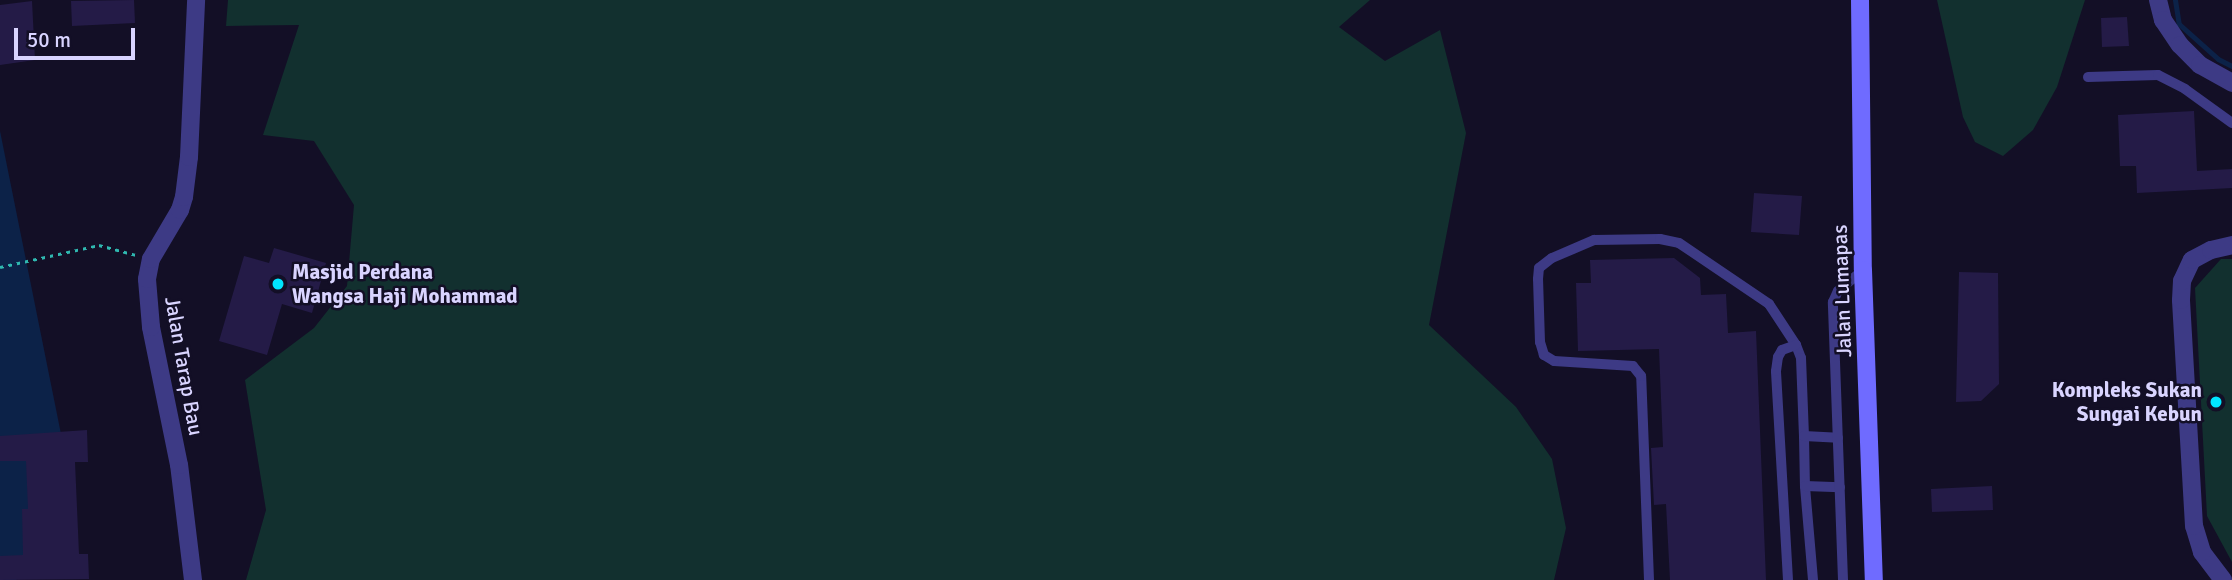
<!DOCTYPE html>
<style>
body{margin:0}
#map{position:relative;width:2232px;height:580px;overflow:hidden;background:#130f26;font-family:Signika,sans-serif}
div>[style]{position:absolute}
.green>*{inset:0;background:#12302f}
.water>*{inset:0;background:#0c2248}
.stream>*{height:5px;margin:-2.5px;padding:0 2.5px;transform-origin:2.5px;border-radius:2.5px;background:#0c2248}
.building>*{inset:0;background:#241b47}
.path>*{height:2.5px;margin-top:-1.25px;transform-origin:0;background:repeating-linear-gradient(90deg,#2fb8b0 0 3.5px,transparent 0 8.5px)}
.lane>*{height:10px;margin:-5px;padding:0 5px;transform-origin:5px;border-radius:5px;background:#3d3a85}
.street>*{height:18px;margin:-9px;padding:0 9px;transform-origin:9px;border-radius:9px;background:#3d3a85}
.secondary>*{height:18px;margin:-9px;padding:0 9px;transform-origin:9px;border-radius:9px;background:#6f6bff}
.dots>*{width:19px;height:19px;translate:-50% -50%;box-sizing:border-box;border:4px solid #130f26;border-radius:50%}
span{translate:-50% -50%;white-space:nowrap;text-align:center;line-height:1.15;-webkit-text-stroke:5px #130f26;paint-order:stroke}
.poi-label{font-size:21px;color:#d9d4ff;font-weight:700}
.left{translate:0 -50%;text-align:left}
.right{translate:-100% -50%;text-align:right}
.street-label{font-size:21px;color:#d9d4ff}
.scale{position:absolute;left:14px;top:28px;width:121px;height:32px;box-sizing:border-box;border:4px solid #d9d4ff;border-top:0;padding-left:9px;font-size:21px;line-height:24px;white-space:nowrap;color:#d9d4ff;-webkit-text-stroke:5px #130f26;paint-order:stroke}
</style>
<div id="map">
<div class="green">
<div style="clip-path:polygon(228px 0,1370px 0,1339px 27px,1385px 61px,1440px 30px,1466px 133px,1429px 325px,1516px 407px,1552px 459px,1566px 528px,1554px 580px,246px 580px,266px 510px,245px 380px,314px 328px,347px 286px,354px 205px,314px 141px,263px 135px,299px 25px,226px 26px)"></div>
<div style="clip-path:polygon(1937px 0,2085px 0,2057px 87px,2033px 130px,2003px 156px,1975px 142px,1963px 117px)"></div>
<div style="clip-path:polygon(2221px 259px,2232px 259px,2232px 562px,2207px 516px,2195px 288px)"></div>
</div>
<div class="water">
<div style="clip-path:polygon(0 131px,61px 434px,16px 580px,0 580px)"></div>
</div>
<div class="stream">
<div style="left:2175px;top:0;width:24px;rotate:81deg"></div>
<div style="left:2179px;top:24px;width:52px;rotate:41.9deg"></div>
<div style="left:2218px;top:59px;width:16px;rotate:27deg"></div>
</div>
<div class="building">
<div style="clip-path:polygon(134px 0,135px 23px,72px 26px,71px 1px)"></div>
<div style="clip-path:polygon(32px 1px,35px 60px,0 65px,0 5px)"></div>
<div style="clip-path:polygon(2127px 17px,2129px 46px,2102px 47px,2101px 18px)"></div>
<div style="clip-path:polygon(2194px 111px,2197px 171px,2232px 169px,2232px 188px,2137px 193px,2136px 166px,2120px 166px,2118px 115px)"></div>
<div style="clip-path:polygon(1754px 193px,1802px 196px,1799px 235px,1751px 232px)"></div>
<div style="clip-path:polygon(274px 248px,326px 263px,312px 313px,282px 304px,267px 355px,219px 341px,244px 256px,269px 263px)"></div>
<div style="clip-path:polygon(1674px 258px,1700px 278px,1701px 295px,1726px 294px,1728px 333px,1756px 331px,1766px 580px,1670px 580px,1666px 504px,1654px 505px,1651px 448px,1663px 447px,1659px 349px,1578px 351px,1576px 283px,1591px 283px,1590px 260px)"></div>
<div style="clip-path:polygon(1959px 272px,1998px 273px,1999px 384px,1981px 401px,1956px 402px)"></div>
<div style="clip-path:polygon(87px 430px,88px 462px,75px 462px,79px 554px,88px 554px,89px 579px,0 580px,0 556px,23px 555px,22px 509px,28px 509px,26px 461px,0 461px,0 436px)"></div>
<div style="clip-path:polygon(1992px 486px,1993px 510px,1932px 512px,1931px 489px)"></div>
</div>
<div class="path">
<div style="left:0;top:267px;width:101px;rotate:-12.5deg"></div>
<div style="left:99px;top:245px;width:38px;rotate:15deg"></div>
</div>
<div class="lane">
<div style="left:2088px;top:77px;width:70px;rotate:-1.6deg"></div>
<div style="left:2158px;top:75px;width:30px;rotate:27deg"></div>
<div style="left:2185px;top:89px;width:58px;rotate:35.9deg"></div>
<div style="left:1804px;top:436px;width:50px;rotate:88.9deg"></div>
<div style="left:1649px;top:580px;width:204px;rotate:-92.2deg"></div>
<div style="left:1641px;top:376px;width:13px;rotate:-129deg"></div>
<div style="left:1633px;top:366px;width:79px;rotate:-176.4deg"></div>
<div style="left:1554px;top:361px;width:12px;rotate:-149deg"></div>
<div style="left:1544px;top:355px;width:14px;rotate:-107deg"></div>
<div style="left:1540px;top:342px;width:63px;rotate:-91.8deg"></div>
<div style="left:1538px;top:279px;width:11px;rotate:-85deg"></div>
<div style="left:1539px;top:268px;width:16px;rotate:-38deg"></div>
<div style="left:1552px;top:258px;width:46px;rotate:-23.2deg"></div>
<div style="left:1594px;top:240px;width:66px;rotate:-0.9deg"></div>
<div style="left:1660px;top:239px;width:19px;rotate:12deg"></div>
<div style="left:1679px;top:243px;width:109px;rotate:34.1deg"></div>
<div style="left:1769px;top:304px;width:49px;rotate:56.6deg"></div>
<div style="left:1796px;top:345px;width:14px;rotate:69deg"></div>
<div style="left:1801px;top:358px;width:78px;rotate:87.8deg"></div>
<div style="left:1804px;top:436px;width:34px;rotate:3deg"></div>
<div style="left:1788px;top:580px;width:209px;rotate:-93.3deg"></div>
<div style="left:1776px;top:371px;width:14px;rotate:-82deg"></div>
<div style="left:1778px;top:357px;width:8px;rotate:-60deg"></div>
<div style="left:1782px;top:350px;width:15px;rotate:-20deg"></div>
<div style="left:1813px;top:580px;width:94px;rotate:-94.9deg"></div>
<div style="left:1805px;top:486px;width:35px;rotate:2deg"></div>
<div style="left:1843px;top:580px;width:278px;rotate:-92.1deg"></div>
<div style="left:1833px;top:302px;width:12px;rotate:-66deg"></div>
<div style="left:1838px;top:291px;width:33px;rotate:-40deg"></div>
</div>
<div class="street">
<div style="left:2158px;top:0;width:21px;rotate:76deg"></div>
<div style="left:2163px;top:20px;width:30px;rotate:56deg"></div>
<div style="left:2180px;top:45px;width:28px;rotate:45deg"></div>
<div style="left:2200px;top:65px;width:37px;rotate:29deg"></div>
<div style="left:193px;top:580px;width:116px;rotate:-96.9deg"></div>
<div style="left:179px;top:465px;width:141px;rotate:-101.5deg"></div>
<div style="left:151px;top:327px;width:48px;rotate:-94.8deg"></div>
<div style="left:147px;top:279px;width:20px;rotate:-79deg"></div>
<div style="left:151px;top:259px;width:57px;rotate:-59.4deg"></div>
<div style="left:180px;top:210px;width:14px;rotate:-73deg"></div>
<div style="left:184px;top:197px;width:40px;rotate:-82.9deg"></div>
<div style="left:189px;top:157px;width:157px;rotate:-87.4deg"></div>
<div style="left:2223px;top:580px;width:35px;rotate:-127deg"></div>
<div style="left:2202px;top:552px;width:27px;rotate:-107deg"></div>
<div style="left:2194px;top:526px;width:226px;rotate:-93.3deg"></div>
<div style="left:2181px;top:300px;width:19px;rotate:-87deg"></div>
<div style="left:2182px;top:281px;width:23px;rotate:-65deg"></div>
<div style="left:2192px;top:260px;width:21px;rotate:-28deg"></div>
<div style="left:2211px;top:250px;width:22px;rotate:-13deg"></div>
</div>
<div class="secondary">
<div style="left:1860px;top:0;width:270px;rotate:89.4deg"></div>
<div style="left:1863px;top:270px;width:310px;rotate:88deg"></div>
</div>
<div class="dots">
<div style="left:278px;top:284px;background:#00e5ff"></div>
<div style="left:2216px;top:402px;background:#00e5ff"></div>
</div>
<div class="poi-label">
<span class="left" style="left:292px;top:284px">Masjid Perdana<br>Wangsa Haji Mohammad</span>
<span class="right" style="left:2202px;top:402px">Kompleks Sukan<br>Sungai Kebun</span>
</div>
<div class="street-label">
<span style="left:1842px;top:291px;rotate:-92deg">Jalan Lumapas</span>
<span style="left:184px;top:366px;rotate:80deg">Jalan Tarap Bau</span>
</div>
<div class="scale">50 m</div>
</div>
